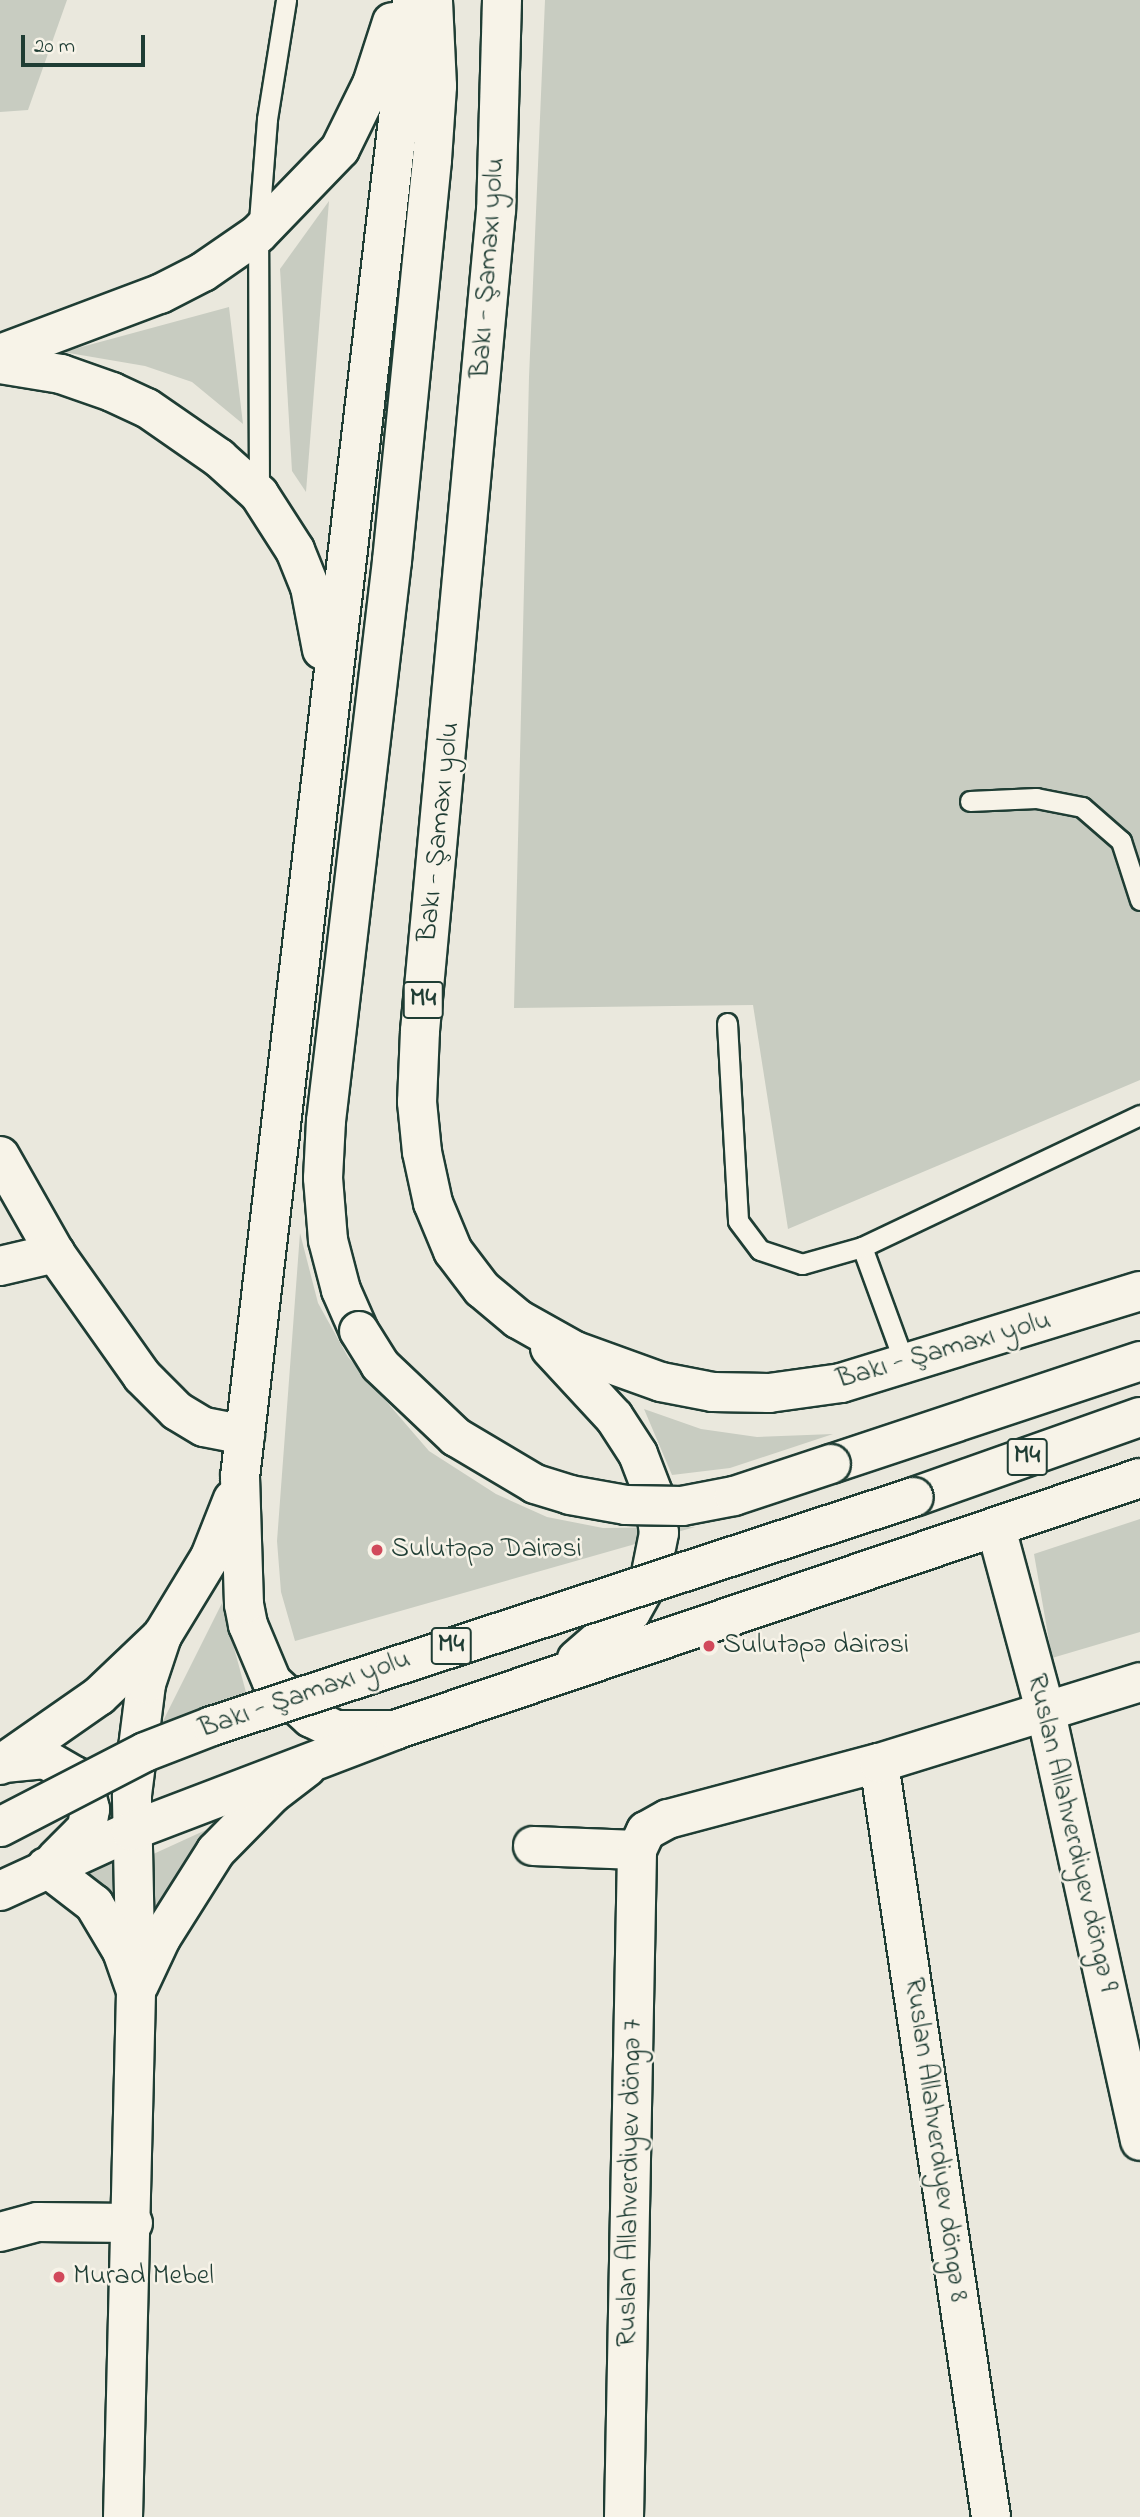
<!DOCTYPE html>
<meta charset="utf-8">
<style>
body{margin:0}
#map{position:relative;width:1140px;height:2517px;overflow:hidden;background:#eae8dd;font-family:"Indie Flower",sans-serif}
div>[style]{position:absolute}
.green>*{inset:0;background:#c8ccc1}
.roads{filter:drop-shadow(2px 0 #1f3d34) drop-shadow(-2px 0 #1f3d34) drop-shadow(0 2px #1f3d34) drop-shadow(0 -2px #1f3d34)}
.lane>*{height:19px;margin:-9.5px;padding:0 9.5px;transform-origin:9.5px;border-radius:9.5px;background:#f7f3e8}
.street>*{height:38px;margin:-19px;padding:0 19px;transform-origin:19px;border-radius:19px;background:#f7f3e8}
.secondary>*{height:38px;margin:-19px;padding:0 19px;transform-origin:19px;border-radius:19px;background:#f7f3e8}
.highway>*{height:38px;margin:-19px;padding:0 19px;transform-origin:19px;border-radius:19px;background:#f7f3e8}
.bridges{filter:drop-shadow(2px 0 #1f3d34) drop-shadow(-2px 0 #1f3d34) drop-shadow(0 2px #1f3d34) drop-shadow(0 -2px #1f3d34)}
.highway-bridge>*{height:38px;margin:-19px;padding:0 19px;transform-origin:19px;border-radius:19px;background:#f7f3e8}
.dots>*{width:19px;height:19px;translate:-50% -50%;box-sizing:border-box;border:4px solid #f7f3e8;border-radius:50%}
span{translate:-50% -50%;white-space:nowrap;text-align:center;line-height:1.15;-webkit-text-stroke:5px #f7f3e8;paint-order:stroke}
.shield-label span{padding:2px 5px;background:#f7f3e8;border:2px solid;border-radius:5px;-webkit-text-stroke-width:0}
.shield-label{font-size:26px;color:#1f3d34;font-weight:700}
.street-label{font-size:28px;color:#1f3d34}
.poi-label{font-size:28px;color:#1f3d34}
.left{translate:0 -50%;text-align:left}
.scale{position:absolute;left:21px;top:35px;width:124px;height:32px;box-sizing:border-box;border:4px solid #1f3d34;border-top:0;padding-left:9px;font-size:21px;line-height:24px;white-space:nowrap;color:#1f3d34;-webkit-text-stroke:5px #f7f3e8;paint-order:stroke}
</style>
<div id="map">
<div class="green">
<div style="clip-path:polygon(0 0,67px 0,28px 110px,0 112px)"></div>
<div style="clip-path:polygon(545px 0,1140px 0,1140px 1080px,788px 1229px,753px 1005px,514px 1008px,529px 377px)"></div>
<div style="clip-path:polygon(329px 201px,306px 492px,292px 471px,280px 269px)"></div>
<div style="clip-path:polygon(229px 307px,243px 424px,192px 382px,145px 366px,63px 352px)"></div>
<div style="clip-path:polygon(300px 1233px,318px 1303px,348px 1357px,429px 1451px,496px 1494px,547px 1517px,603px 1528px,695px 1527px,295px 1641px,281px 1592px,277px 1541px)"></div>
<div style="clip-path:polygon(644px 1409px,701px 1429px,757px 1437px,833px 1434px,730px 1468px,672px 1475px)"></div>
<div style="clip-path:polygon(1140px 1519px,1140px 1632px,1052px 1658px,1034px 1554px)"></div>
<div style="clip-path:polygon(222px 1603px,247px 1696px,162px 1723px)"></div>
<div style="clip-path:polygon(219px 1824px,181px 1871px,150px 1930px,149px 1856px)"></div>
<div style="clip-path:polygon(117px 1849px,116px 1897px,70px 1867px)"></div>
</div>
<div class="roads">
<div class="lane">
<div style="left:259px;top:494px;width:260px;rotate:-90.2deg"></div>
<div style="left:258px;top:234px;width:115px;rotate:-85.5deg"></div>
<div style="left:267px;top:119px;width:121px;rotate:-80.9deg"></div>
<div style="left:970px;top:801px;width:66px;rotate:-2.6deg"></div>
<div style="left:1036px;top:798px;width:47px;rotate:11.1deg"></div>
<div style="left:1082px;top:807px;width:52px;rotate:41.1deg"></div>
<div style="left:1121px;top:841px;width:62px;rotate:72.1deg"></div>
<div style="left:727px;top:1023px;width:198px;rotate:86.8deg"></div>
<div style="left:738px;top:1221px;width:36px;rotate:53deg"></div>
<div style="left:760px;top:1250px;width:44px;rotate:18.4deg"></div>
<div style="left:802px;top:1264px;width:62px;rotate:-15.8deg"></div>
<div style="left:862px;top:1247px;width:128px;rotate:69.9deg"></div>
<div style="left:862px;top:1247px;width:308px;rotate:-25.4deg"></div>
</div>
<div class="street">
<div style="left:0;top:1156px;width:112px;rotate:60.4deg"></div>
<div style="left:0;top:1266px;width:57px;rotate:-13.3deg"></div>
<div style="left:55px;top:1253px;width:151px;rotate:54.7deg"></div>
<div style="left:142px;top:1376px;width:49px;rotate:45deg"></div>
<div style="left:177px;top:1411px;width:31px;rotate:31deg"></div>
<div style="left:204px;top:1427px;width:42px;rotate:11deg"></div>
<div style="left:996px;top:1528px;width:192px;rotate:74.9deg"></div>
<div style="left:1046px;top:1713px;width:438px;rotate:77.6deg"></div>
<div style="left:879px;top:1763px;width:762px;rotate:81.55deg"></div>
<div style="left:533px;top:1846px;width:104px;rotate:2.2deg"></div>
<div style="left:0;top:2232px;width:39px;rotate:-15deg"></div>
<div style="left:38px;top:2222px;width:95px;rotate:0.6deg"></div>
<div style="left:624px;top:2517px;width:667px;rotate:-88.88deg"></div>
<div style="left:637px;top:1850px;width:21px;rotate:-65deg"></div>
<div style="left:646px;top:1831px;width:25px;rotate:-29deg"></div>
<div style="left:668px;top:1819px;width:218px;rotate:-14.9deg"></div>
<div style="left:879px;top:1763px;width:273px;rotate:-17.2deg"></div>
</div>
<div class="secondary">
<div style="left:139px;top:1985px;width:52px;rotate:-64.9deg"></div>
<div style="left:161px;top:1938px;width:103px;rotate:-57.7deg"></div>
<div style="left:216px;top:1851px;width:80px;rotate:-45.5deg"></div>
<div style="left:272px;top:1794px;width:44px;rotate:-37.6deg"></div>
<div style="left:123px;top:2517px;width:526px;rotate:-88.58deg"></div>
<div style="left:136px;top:1991px;width:196px;rotate:-91.2deg"></div>
<div style="left:132px;top:1795px;width:112px;rotate:-82.8deg"></div>
<div style="left:146px;top:1684px;width:51px;rotate:-71.6deg"></div>
</div>
<div class="highway">
<div style="left:502px;top:0;width:210px;rotate:91.6deg"></div>
<div style="left:496px;top:210px;width:825px;rotate:95.29deg"></div>
<div style="left:420px;top:1031px;width:71px;rotate:92.4deg"></div>
<div style="left:417px;top:1102px;width:50px;rotate:84.3deg"></div>
<div style="left:422px;top:1152px;width:52px;rotate:77.8deg"></div>
<div style="left:433px;top:1203px;width:52px;rotate:67.4deg"></div>
<div style="left:453px;top:1251px;width:48px;rotate:52.7deg"></div>
<div style="left:482px;top:1289px;width:47px;rotate:39.8deg"></div>
<div style="left:518px;top:1319px;width:65px;rotate:29.3deg"></div>
<div style="left:575px;top:1351px;width:91px;rotate:19.8deg"></div>
<div style="left:661px;top:1382px;width:53px;rotate:10.9deg"></div>
<div style="left:713px;top:1392px;width:56px;rotate:1deg"></div>
<div style="left:769px;top:1393px;width:73px;rotate:-7.9deg"></div>
<div style="left:841px;top:1383px;width:313px;rotate:-17.1deg"></div>
<div style="left:0;top:354px;width:171px;rotate:-20.6deg"></div>
<div style="left:160px;top:294px;width:48px;rotate:-27.1deg"></div>
<div style="left:203px;top:272px;width:67px;rotate:-34.6deg"></div>
<div style="left:258px;top:234px;width:118px;rotate:-46deg"></div>
<div style="left:340px;top:149px;width:72px;rotate:-63.8deg"></div>
<div style="left:372px;top:84px;width:65px;rotate:-72.1deg"></div>
<div style="left:0;top:364px;width:62px;rotate:9.3deg"></div>
<div style="left:61px;top:374px;width:54px;rotate:19.4deg"></div>
<div style="left:112px;top:392px;width:38px;rotate:25deg"></div>
<div style="left:147px;top:408px;width:88px;rotate:34.8deg"></div>
<div style="left:219px;top:458px;width:54px;rotate:42deg"></div>
<div style="left:259px;top:494px;width:67px;rotate:57.3deg"></div>
<div style="left:295px;top:550px;width:40px;rotate:68deg"></div>
<div style="left:310px;top:587px;width:64px;rotate:79.2deg"></div>
<div style="left:359px;top:1331px;width:45px;rotate:-113.7deg"></div>
<div style="left:341px;top:1290px;width:52px;rotate:-104.6deg"></div>
<div style="left:328px;top:1240px;width:62px;rotate:-94.6deg"></div>
<div style="left:323px;top:1178px;width:57px;rotate:-87deg"></div>
<div style="left:326px;top:1121px;width:564px;rotate:-83.28deg"></div>
<div style="left:392px;top:561px;width:403px;rotate:-84.3deg"></div>
<div style="left:432px;top:160px;width:74px;rotate:-86.1deg"></div>
<div style="left:437px;top:86px;width:86px;rotate:-92.7deg"></div>
<div style="left:550px;top:1348px;width:94px;rotate:47.2deg"></div>
<div style="left:614px;top:1417px;width:44px;rotate:57deg"></div>
<div style="left:638px;top:1454px;width:42px;rotate:69deg"></div>
<div style="left:653px;top:1493px;width:40px;rotate:81.5deg"></div>
<div style="left:659px;top:1533px;width:46px;rotate:101.3deg"></div>
<div style="left:650px;top:1578px;width:39px;rotate:119deg"></div>
<div style="left:631px;top:1612px;width:72px;rotate:139deg"></div>
<div style="left:831px;top:1464px;width:326px;rotate:-18.4deg"></div>
<div style="left:914px;top:1497px;width:240px;rotate:-19.5deg"></div>
<div style="left:395px;top:1730px;width:59px;rotate:180deg"></div>
<div style="left:336px;top:1730px;width:28px;rotate:-154deg"></div>
<div style="left:311px;top:1718px;width:53px;rotate:-137.3deg"></div>
<div style="left:272px;top:1682px;width:62px;rotate:-112.8deg"></div>
<div style="left:248px;top:1625px;width:21px;rotate:-101deg"></div>
<div style="left:244px;top:1604px;width:127px;rotate:-91.8deg"></div>
<div style="left:240px;top:1477px;width:1487px;rotate:-83.36deg"></div>
<div style="left:4px;top:1763px;width:41px;rotate:-5.6deg"></div>
<div style="left:45px;top:1759px;width:34px;rotate:30deg"></div>
<div style="left:75px;top:1776px;width:16px;rotate:52deg"></div>
<div style="left:85px;top:1789px;width:21px;rotate:76deg"></div>
<div style="left:90px;top:1809px;width:19px;rotate:99deg"></div>
<div style="left:87px;top:1828px;width:44px;rotate:135deg"></div>
<div style="left:0;top:1765px;width:121px;rotate:-34.9deg"></div>
<div style="left:99px;top:1696px;width:87px;rotate:-43.6deg"></div>
<div style="left:162px;top:1636px;width:92px;rotate:-58.7deg"></div>
<div style="left:210px;top:1557px;width:62px;rotate:-68.4deg"></div>
<div style="left:46px;top:1867px;width:61px;rotate:37.6deg"></div>
<div style="left:94px;top:1904px;width:55px;rotate:59.2deg"></div>
<div style="left:122px;top:1951px;width:42px;rotate:70.7deg"></div>
<div style="left:0;top:1891px;width:144px;rotate:-24.6deg"></div>
<div style="left:131px;top:1831px;width:283px;rotate:-20.9deg"></div>
<div style="left:395px;top:1730px;width:786px;rotate:-18.69deg"></div>
</div>
</div>
<div class="bridges">
<div class="highway-bridge">
<div style="left:359px;top:1331px;width:40px;rotate:58deg"></div>
<div style="left:380px;top:1365px;width:105px;rotate:43.5deg"></div>
<div style="left:456px;top:1437px;width:92px;rotate:30.7deg"></div>
<div style="left:535px;top:1484px;width:37px;rotate:17deg"></div>
<div style="left:570px;top:1495px;width:57px;rotate:10.1deg"></div>
<div style="left:626px;top:1505px;width:56px;rotate:1deg"></div>
<div style="left:682px;top:1506px;width:53px;rotate:-10.9deg"></div>
<div style="left:734px;top:1496px;width:102px;rotate:-18.3deg"></div>
<div style="left:0;top:1827px;width:163px;rotate:-27.3deg"></div>
<div style="left:145px;top:1752px;width:72px;rotate:-21.2deg"></div>
<div style="left:212px;top:1726px;width:738px;rotate:-18.07deg"></div>
</div>
</div>
<div class="dots">
<div style="left:377px;top:1550px;background:#d1495b"></div>
<div style="left:709px;top:1646px;background:#d1495b"></div>
<div style="left:59px;top:2277px;background:#d1495b"></div>
</div>
<div class="shield-label">
<span style="left:423px;top:1000px">M4</span>
<span style="left:1027px;top:1457px">M4</span>
<span style="left:451px;top:1646px">M4</span>
</div>
<div class="street-label">
<span style="left:489px;top:268px;rotate:-86deg">Bakı - Şamaxı yolu</span>
<span style="left:440px;top:832px;rotate:-84deg">Bakı - Şamaxı yolu</span>
<span style="left:944px;top:1351px;rotate:-16deg">Bakı - Şamaxı yolu</span>
<span style="left:305px;top:1695px;rotate:-19deg">Bakı - Şamaxı yolu</span>
<span style="left:1071px;top:1833px;rotate:77deg">Ruslan Allahverdiyev döngə 9</span>
<span style="left:935px;top:2140px;rotate:82deg">Ruslan Allahverdiyev döngə 8</span>
<span style="left:631px;top:2183px;rotate:-89deg">Ruslan Allahverdiyev döngə 7</span>
</div>
<div class="poi-label">
<span class="left" style="left:391px;top:1550px">Sulutəpə Dairəsi</span>
<span class="left" style="left:723px;top:1646px">Sulutəpə dairəsi</span>
<span class="left" style="left:73px;top:2277px">Murad Mebel</span>
</div>
<div class="scale">20 m</div>
</div>
